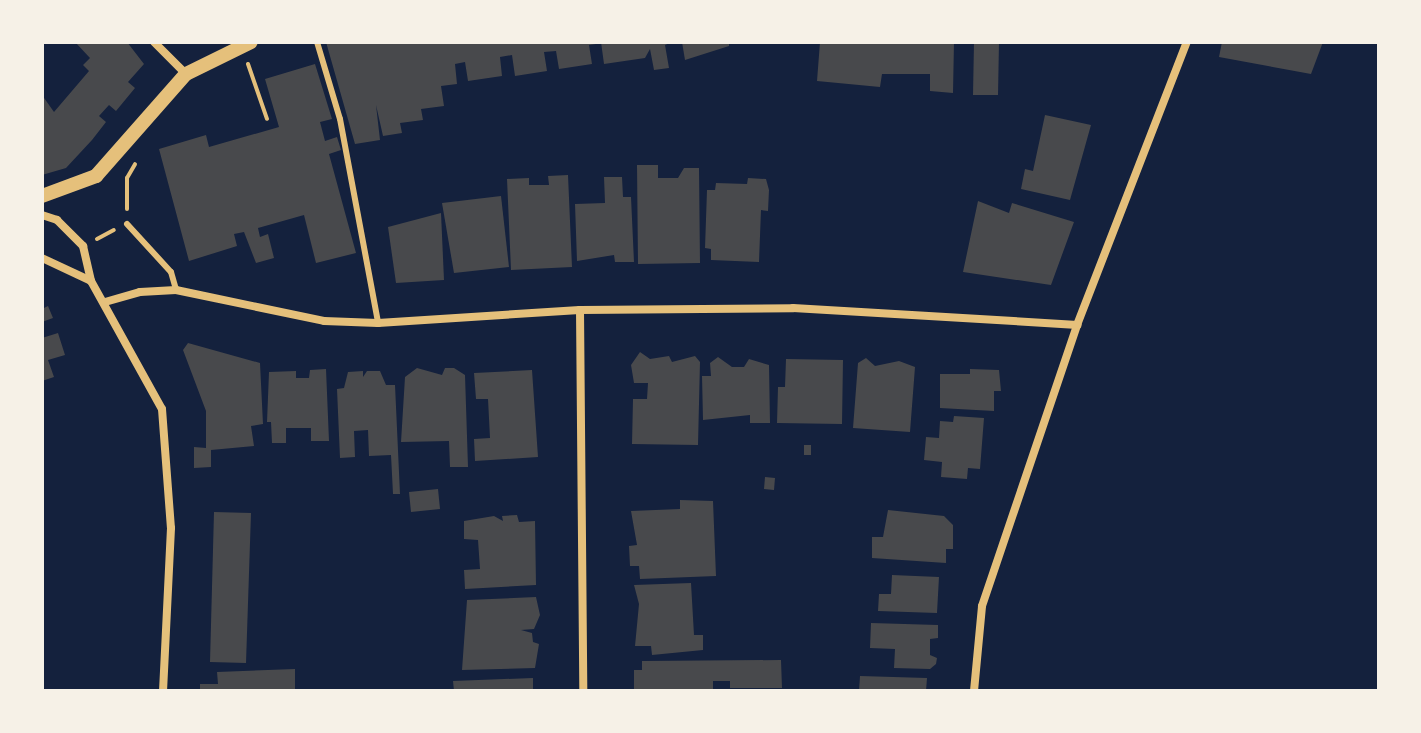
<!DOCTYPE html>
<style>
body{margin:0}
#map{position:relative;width:1421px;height:733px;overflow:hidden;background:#14213d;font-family:Merriweather,serif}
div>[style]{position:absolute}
.building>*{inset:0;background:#48494c}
.path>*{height:4px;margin:-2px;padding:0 2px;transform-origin:2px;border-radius:2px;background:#e5c07b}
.service>*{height:6px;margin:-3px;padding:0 3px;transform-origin:3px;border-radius:3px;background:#e5c07b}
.minor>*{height:8px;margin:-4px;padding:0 4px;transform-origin:4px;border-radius:4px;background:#e5c07b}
.tertiary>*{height:14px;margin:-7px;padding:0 7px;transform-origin:7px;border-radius:7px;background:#e5c07b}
span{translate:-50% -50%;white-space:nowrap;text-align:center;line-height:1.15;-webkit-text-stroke:8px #f6f1e7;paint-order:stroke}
.frame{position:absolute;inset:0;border:44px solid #f6f1e7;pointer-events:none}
</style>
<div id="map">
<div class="building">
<div style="clip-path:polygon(75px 42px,127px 42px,144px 64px,128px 82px,135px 88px,116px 111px,109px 105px,99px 116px,106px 122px,92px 140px,66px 168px,42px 175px,42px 95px,54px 112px,89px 71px,83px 65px,90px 58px)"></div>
<div style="clip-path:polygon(326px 42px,596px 42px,596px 44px,589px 45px,592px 64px,559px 69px,556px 51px,544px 52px,547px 71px,515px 76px,512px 55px,500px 57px,502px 76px,468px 81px,465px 62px,455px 64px,457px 84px,441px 86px,444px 106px,421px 109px,423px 120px,400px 123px,402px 133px,383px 136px,376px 105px,380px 140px,355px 144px)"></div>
<div style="clip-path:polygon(601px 42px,672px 42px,665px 45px,669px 68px,654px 70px,650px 49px,645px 58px,604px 64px)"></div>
<div style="clip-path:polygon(682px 42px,729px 42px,729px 46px,685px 60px)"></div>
<div style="clip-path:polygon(820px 42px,954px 42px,953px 93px,930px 91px,930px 74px,882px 74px,880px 87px,817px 81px)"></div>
<div style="clip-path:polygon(974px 42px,999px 42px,998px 95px,973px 95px)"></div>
<div style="clip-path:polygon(1222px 42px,1323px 42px,1311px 74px,1219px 57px)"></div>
<div style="clip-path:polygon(315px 64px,332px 119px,320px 122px,325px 141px,337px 137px,341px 150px,329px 154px,356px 253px,316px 263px,304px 215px,258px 228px,260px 237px,268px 234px,274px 258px,256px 263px,244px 232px,234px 234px,237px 246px,189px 261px,159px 149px,206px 135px,209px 147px,279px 127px,265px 79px)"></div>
<div style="clip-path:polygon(1045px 115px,1091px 125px,1070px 200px,1021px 189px,1025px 169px,1033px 171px)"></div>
<div style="clip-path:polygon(637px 165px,658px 165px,658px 178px,678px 178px,684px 168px,699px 168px,700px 263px,638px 264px)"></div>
<div style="clip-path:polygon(568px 175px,572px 267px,511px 270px,507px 179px,529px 178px,529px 185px,549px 185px,548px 176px)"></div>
<div style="clip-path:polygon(604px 177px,622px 177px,623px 197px,631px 197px,634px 262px,615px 262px,614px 255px,577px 261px,575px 204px,605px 203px)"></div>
<div style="clip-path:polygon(748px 178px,766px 179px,769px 190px,768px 211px,761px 210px,759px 262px,711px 260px,711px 249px,705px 248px,707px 190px,715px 190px,716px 183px,747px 184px)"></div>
<div style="clip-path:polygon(501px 196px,509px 267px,454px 273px,442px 203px)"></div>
<div style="clip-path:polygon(978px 201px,1009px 213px,1012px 203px,1074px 222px,1051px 285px,963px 272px)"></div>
<div style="clip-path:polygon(441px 213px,444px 280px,396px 283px,388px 227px)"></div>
<div style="clip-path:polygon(48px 306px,53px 318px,42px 322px,42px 309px)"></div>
<div style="clip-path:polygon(58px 333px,65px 355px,48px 360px,54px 377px,42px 381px,42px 338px)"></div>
<div style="clip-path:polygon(188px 343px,260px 363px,263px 424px,251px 426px,254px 446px,211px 450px,211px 467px,194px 468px,194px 447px,206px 448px,206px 411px,183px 350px)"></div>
<div style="clip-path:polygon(640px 352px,650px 359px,669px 356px,672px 362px,695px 356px,700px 362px,698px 445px,632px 444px,633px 399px,647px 399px,648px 383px,634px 383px,631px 365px)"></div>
<div style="clip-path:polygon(718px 357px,732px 367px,744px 367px,749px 359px,769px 365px,770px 423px,750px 423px,750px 415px,703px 420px,702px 376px,711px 376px,710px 363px)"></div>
<div style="clip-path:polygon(866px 358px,875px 366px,899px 361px,915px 367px,910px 432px,853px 428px,858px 363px)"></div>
<div style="clip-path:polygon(786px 359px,843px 360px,842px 424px,777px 423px,778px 387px,785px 387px)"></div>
<div style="clip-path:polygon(417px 368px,442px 375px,445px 368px,454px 368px,465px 375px,468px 467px,450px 467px,449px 441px,401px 442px,405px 377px)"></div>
<div style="clip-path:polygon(326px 369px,329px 441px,311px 441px,311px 428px,286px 428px,286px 443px,272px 443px,271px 422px,267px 422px,269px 372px,296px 371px,296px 378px,309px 378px,310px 370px)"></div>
<div style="clip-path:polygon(970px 369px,999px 370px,1001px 391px,994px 391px,994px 411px,940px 408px,940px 374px,970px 374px)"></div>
<div style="clip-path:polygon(532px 370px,538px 457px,475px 461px,474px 439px,490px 438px,488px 399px,476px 399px,474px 373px)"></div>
<div style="clip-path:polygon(363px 371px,363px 377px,367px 371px,380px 371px,386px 385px,395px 385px,400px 494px,393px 494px,391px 455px,369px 456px,368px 430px,354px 431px,355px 457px,340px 458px,337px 389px,344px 388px,348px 372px)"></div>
<div style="clip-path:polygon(954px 416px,984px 418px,980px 469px,968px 468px,967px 479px,941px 477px,942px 462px,924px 460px,926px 437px,939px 438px,940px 421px,953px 422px)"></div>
<div style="clip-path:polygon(804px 445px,811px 445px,811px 455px,804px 455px)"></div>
<div style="clip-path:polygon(765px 477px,775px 478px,774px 490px,764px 489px)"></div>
<div style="clip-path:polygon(438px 489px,440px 509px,411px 512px,409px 492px)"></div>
<div style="clip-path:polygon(680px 500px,713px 501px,716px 576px,640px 579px,639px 566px,630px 566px,629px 546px,637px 545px,631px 511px,680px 509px)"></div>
<div style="clip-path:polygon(888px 510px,944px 516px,953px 525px,953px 549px,946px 549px,946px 563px,872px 558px,872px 537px,883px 537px)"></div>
<div style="clip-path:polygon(214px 512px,251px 513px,246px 663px,210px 662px)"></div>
<div style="clip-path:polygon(517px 515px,519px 522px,535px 521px,536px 585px,465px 589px,464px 570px,480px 569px,478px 540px,464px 539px,464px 521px,494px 516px,503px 521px,502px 516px)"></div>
<div style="clip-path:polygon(892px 575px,939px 577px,937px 613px,878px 611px,879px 594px,891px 594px)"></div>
<div style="clip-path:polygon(691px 583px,694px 635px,703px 635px,703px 650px,652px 655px,651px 646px,635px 646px,639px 604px,634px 585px)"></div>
<div style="clip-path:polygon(536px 597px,540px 615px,534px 629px,521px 630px,532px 633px,533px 642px,539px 644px,535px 668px,462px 670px,467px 600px)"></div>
<div style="clip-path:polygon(871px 623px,938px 625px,938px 638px,930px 639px,930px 655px,937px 658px,936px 664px,930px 669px,894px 668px,895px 649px,870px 648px)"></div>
<div style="clip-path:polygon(781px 660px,782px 688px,730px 688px,730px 681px,713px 681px,713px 691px,634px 691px,634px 670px,642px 670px,642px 661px)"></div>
<div style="clip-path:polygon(295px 669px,295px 691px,200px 691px,200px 684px,218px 684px,217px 672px)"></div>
<div style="clip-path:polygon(860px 676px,927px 678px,926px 691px,859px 691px)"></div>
<div style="clip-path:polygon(533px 678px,533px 691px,454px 691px,453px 681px)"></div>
</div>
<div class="path">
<div style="left:248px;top:64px;width:58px;rotate:70.9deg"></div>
<div style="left:127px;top:209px;width:31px;rotate:-90deg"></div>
<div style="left:127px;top:178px;width:16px;rotate:-60deg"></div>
<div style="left:97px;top:239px;width:19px;rotate:-28deg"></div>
</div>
<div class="service">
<div style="left:317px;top:42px;width:80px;rotate:73.4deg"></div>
<div style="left:340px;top:119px;width:208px;rotate:79.4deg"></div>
<div style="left:127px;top:224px;width:65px;rotate:47.5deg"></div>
<div style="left:171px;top:272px;width:19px;rotate:74deg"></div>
</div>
<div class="minor">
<div style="left:154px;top:42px;width:45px;rotate:45deg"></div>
<div style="left:42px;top:215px;width:16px;rotate:18deg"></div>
<div style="left:57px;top:220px;width:37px;rotate:45deg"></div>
<div style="left:83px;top:246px;width:36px;rotate:77deg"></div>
<div style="left:42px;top:258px;width:54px;rotate:25.1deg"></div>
<div style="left:91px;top:281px;width:146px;rotate:61deg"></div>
<div style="left:162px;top:409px;width:119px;rotate:85.7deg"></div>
<div style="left:171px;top:528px;width:163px;rotate:92.8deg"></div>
<div style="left:105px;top:302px;width:36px;rotate:-16deg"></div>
<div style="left:140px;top:292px;width:36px;rotate:-3deg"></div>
<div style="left:176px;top:290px;width:151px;rotate:11.8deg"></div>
<div style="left:324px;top:321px;width:54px;rotate:2.1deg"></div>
<div style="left:378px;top:323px;width:202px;rotate:-3.7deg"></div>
<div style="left:580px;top:310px;width:213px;rotate:-0.5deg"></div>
<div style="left:793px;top:308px;width:285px;rotate:3.4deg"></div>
<div style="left:580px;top:310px;width:381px;rotate:89.5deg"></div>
<div style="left:974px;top:691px;width:85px;rotate:-84.6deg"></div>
<div style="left:982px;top:606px;width:297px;rotate:-71.3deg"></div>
<div style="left:1077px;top:325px;width:304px;rotate:-68.8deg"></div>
</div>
<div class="tertiary">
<div style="left:42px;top:196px;width:58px;rotate:-20.3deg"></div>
<div style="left:96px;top:176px;width:136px;rotate:-48.6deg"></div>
<div style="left:186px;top:74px;width:72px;rotate:-26.2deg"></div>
</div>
<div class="frame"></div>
</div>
